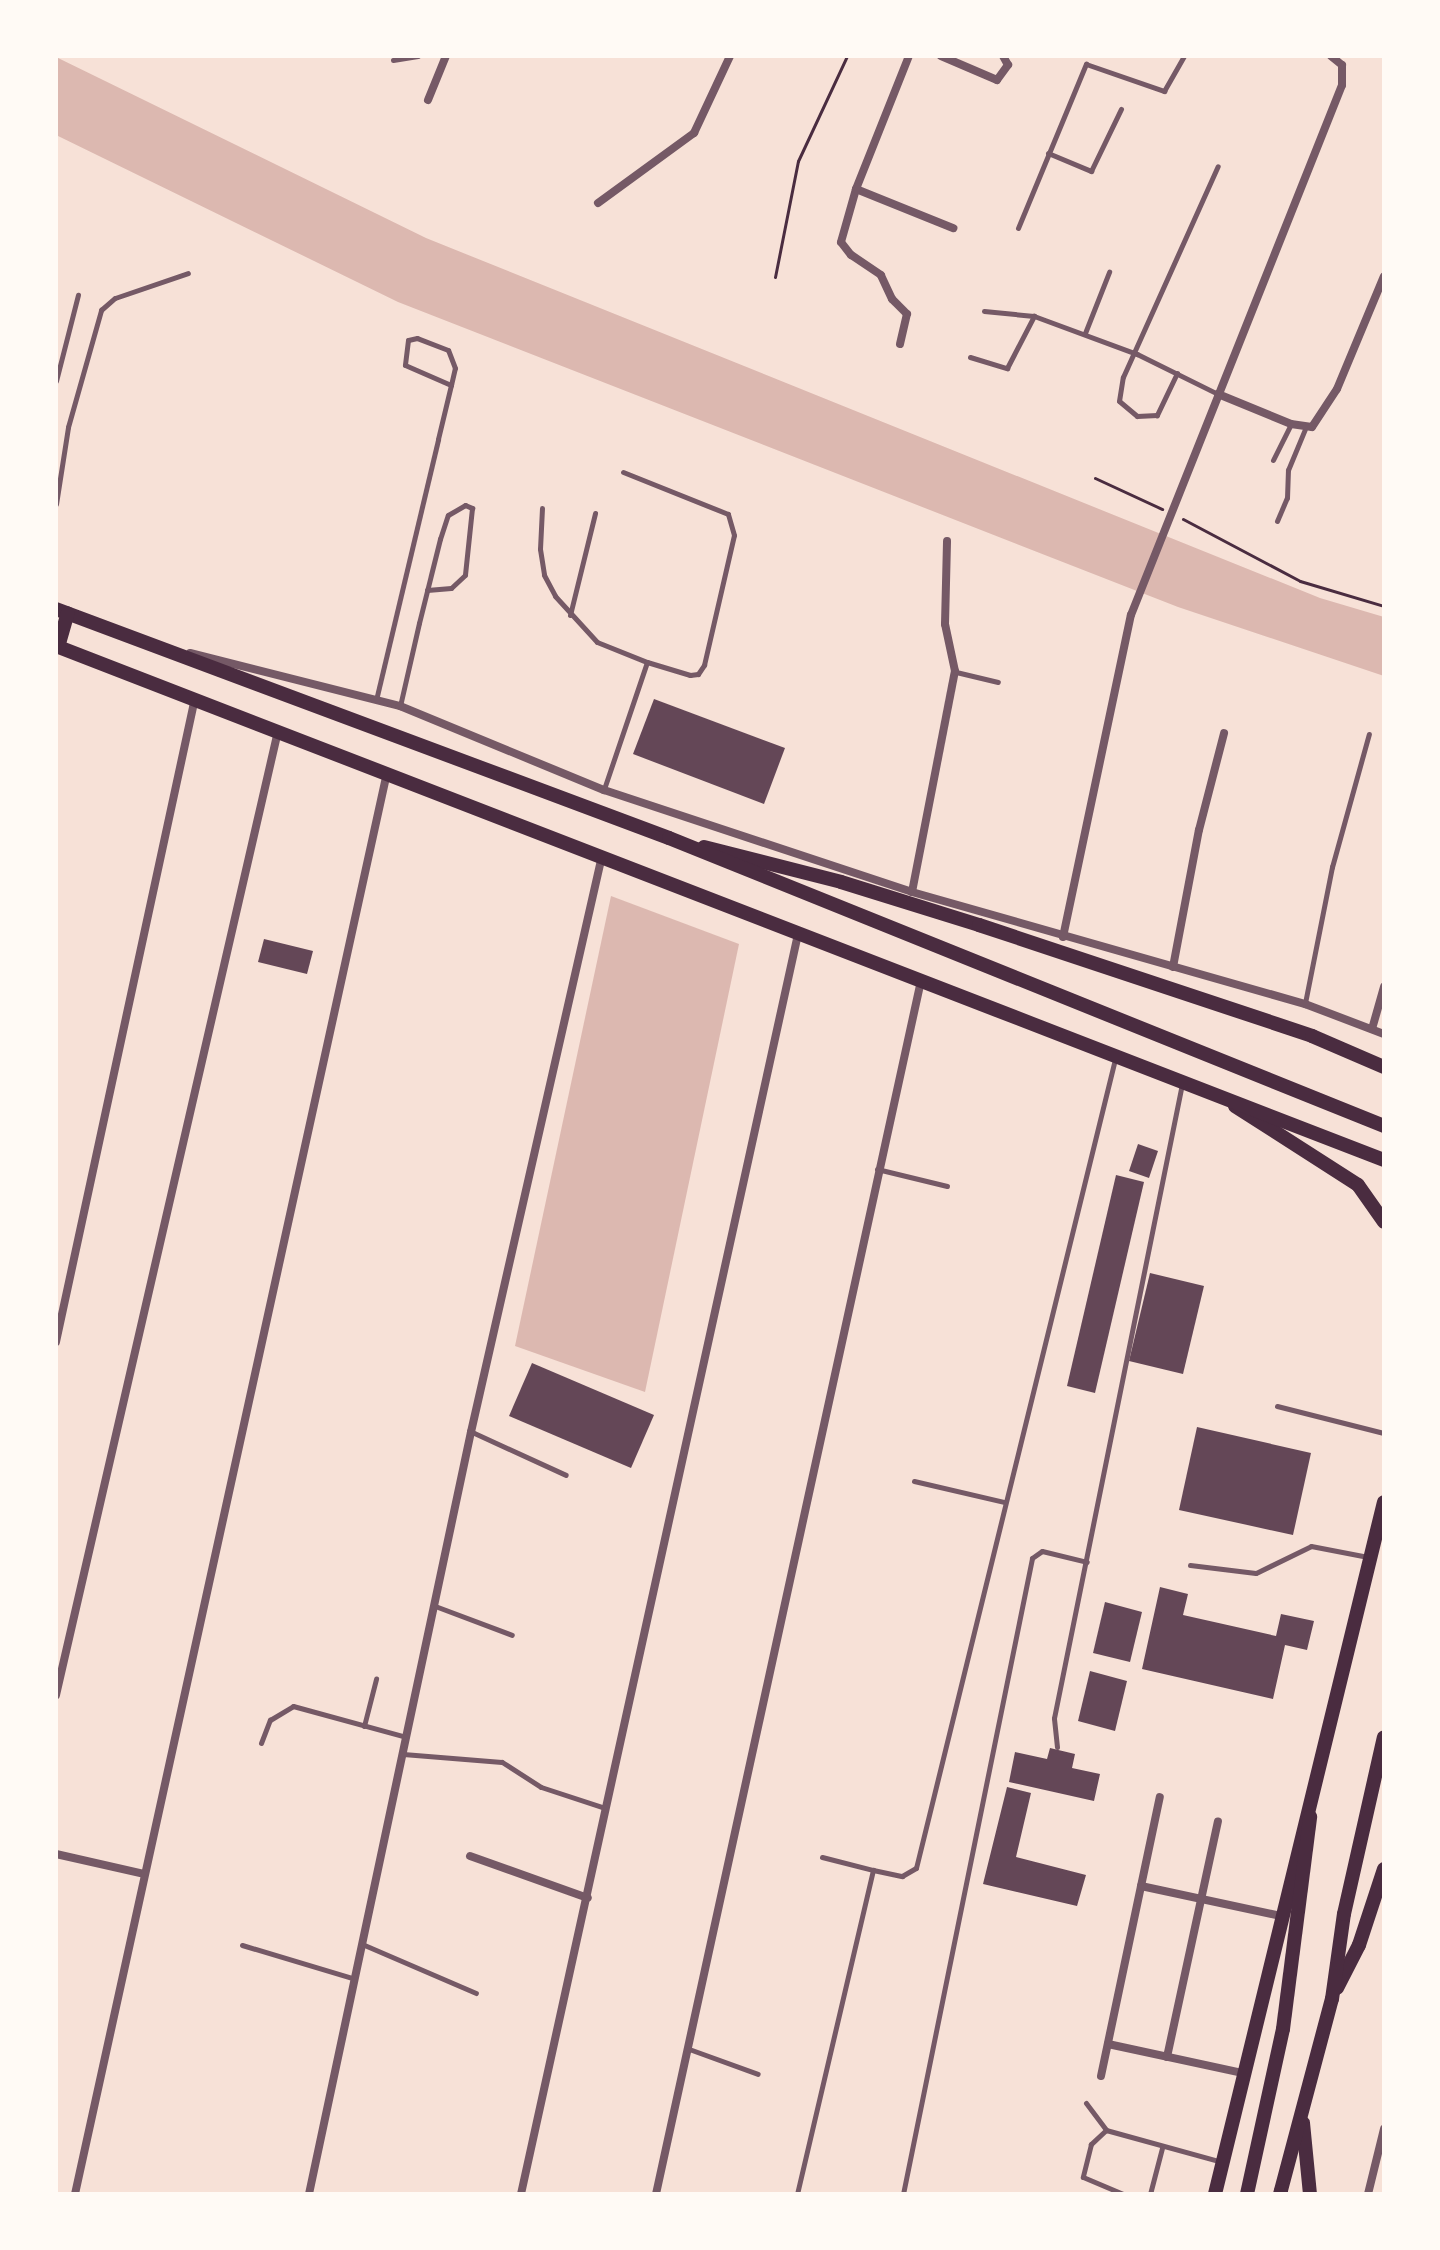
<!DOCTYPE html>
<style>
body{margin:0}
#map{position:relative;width:1440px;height:2250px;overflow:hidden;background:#f7e1d7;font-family:"Open Sans",sans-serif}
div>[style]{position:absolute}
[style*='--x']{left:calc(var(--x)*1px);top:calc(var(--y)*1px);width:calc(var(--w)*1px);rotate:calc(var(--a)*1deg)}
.water>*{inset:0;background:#dcb8b0}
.building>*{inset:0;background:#644757}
.path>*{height:3px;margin:-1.5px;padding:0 1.5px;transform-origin:1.5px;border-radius:1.5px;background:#4a2c40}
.service>*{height:5px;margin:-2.5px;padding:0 2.5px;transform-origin:2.5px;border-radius:2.5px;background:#755966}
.minor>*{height:8px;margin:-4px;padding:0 4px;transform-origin:4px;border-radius:4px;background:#755966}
.secondary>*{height:14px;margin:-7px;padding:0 7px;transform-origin:7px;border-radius:7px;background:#4a2c40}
.primary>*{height:14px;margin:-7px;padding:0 7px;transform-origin:7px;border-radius:7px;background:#4a2c40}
span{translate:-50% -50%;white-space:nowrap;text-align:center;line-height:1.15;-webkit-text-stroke:8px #fffaf5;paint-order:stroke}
.frame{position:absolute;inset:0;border:58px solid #fffaf5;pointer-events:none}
</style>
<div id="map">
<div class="water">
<i style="clip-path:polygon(56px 57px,426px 238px,1320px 598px,1384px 617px,1384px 676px,1178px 607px,398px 302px,56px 135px)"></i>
<i style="clip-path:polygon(611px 896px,739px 944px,645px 1392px,515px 1346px)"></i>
</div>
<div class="building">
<i style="clip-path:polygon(654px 699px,785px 748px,764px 804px,633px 754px)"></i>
<i style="clip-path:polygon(264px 939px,313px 951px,307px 974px,258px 962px)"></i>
<i style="clip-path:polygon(1138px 1144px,1158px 1151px,1149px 1178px,1129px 1171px)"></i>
<i style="clip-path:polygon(1116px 1175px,1144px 1182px,1095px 1393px,1067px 1386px)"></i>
<i style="clip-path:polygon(1150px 1273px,1204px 1286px,1183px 1374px,1129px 1361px)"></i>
<i style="clip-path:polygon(532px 1363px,654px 1415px,631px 1468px,509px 1416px)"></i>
<i style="clip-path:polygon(1197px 1427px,1311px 1453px,1293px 1535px,1179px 1510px)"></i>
<i style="clip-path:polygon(1160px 1587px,1188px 1594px,1183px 1615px,1276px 1636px,1281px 1614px,1314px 1621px,1307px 1650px,1285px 1645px,1273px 1699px,1142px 1669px)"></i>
<i style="clip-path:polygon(1105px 1602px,1142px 1612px,1130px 1662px,1093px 1653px)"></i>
<i style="clip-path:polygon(1090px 1671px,1127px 1681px,1115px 1731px,1078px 1721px)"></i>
<i style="clip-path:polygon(1050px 1748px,1075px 1754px,1072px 1768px,1100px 1774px,1094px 1801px,1009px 1782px,1015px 1752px,1047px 1759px)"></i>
<i style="clip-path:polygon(1007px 1787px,1031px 1793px,1016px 1857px,1086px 1875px,1077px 1906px,983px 1884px)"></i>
</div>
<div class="path">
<i style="--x:775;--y:277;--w:118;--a:-78.8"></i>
<i style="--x:798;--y:161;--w:116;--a:-65"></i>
<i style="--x:1095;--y:478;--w:74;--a:24.8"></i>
<i style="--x:1183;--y:519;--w:132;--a:27.9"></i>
<i style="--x:1300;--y:581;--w:88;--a:16.6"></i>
</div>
<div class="service">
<i style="--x:393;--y:60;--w:25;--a:-9"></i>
<i style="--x:1048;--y:153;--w:47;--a:22.7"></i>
<i style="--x:1091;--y:171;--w:69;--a:-64.2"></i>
<i style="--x:1018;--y:228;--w:178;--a:-67.5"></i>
<i style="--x:1086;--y:64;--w:83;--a:19.1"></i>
<i style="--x:1164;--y:91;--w:40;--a:-60.3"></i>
<i style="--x:984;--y:311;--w:50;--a:5.7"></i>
<i style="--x:1085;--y:333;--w:66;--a:-68.5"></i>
<i style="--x:970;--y:357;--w:39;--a:17"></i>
<i style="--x:1007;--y:368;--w:59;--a:-62.6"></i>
<i style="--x:1034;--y:316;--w:110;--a:20.3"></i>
<i style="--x:1137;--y:354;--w:90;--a:26.3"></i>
<i style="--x:1177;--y:373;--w:47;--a:115.5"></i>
<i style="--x:1157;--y:415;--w:20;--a:177"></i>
<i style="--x:1137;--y:416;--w:23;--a:-140"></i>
<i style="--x:1119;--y:401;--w:24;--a:-81"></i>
<i style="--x:1123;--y:377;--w:231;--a:-65.8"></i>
<i style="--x:56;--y:381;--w:89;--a:-75.7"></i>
<i style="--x:1273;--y:460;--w:40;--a:-63.4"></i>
<i style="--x:56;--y:504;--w:78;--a:-81.1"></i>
<i style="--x:68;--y:427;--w:122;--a:-74.2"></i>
<i style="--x:101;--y:310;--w:18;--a:-41"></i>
<i style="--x:115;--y:298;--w:77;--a:-18.9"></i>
<i style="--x:542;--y:508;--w:41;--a:92.8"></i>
<i style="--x:540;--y:549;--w:26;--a:81"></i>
<i style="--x:544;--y:575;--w:24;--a:62"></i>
<i style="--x:555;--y:596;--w:62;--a:47.6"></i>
<i style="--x:597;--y:642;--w:54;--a:21.8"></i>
<i style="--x:1277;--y:521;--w:25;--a:-67"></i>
<i style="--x:1287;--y:498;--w:28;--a:-88"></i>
<i style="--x:1288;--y:470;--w:44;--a:-67.5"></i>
<i style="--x:570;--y:615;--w:105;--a:-76.2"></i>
<i style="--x:956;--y:672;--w:43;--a:13.4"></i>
<i style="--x:376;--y:700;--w:268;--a:-76.6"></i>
<i style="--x:438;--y:439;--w:56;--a:-76.5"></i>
<i style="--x:451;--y:385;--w:17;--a:-77"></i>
<i style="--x:455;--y:368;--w:19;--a:-111"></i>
<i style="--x:448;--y:350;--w:33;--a:-159"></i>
<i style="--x:417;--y:338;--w:9;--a:167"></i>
<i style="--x:408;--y:340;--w:25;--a:97"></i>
<i style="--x:405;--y:365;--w:50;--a:23.5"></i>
<i style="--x:400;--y:706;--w:85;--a:-77.1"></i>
<i style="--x:419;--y:623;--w:87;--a:-76"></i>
<i style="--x:440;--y:539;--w:25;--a:-72"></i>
<i style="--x:448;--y:515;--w:20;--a:-30"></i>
<i style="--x:465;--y:505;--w:8;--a:23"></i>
<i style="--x:472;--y:508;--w:67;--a:96"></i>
<i style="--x:465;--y:575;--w:19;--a:137"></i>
<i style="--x:451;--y:588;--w:24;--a:175"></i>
<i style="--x:604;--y:789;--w:134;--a:-71.3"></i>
<i style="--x:647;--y:662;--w:45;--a:16.8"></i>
<i style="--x:690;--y:675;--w:8;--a:-7"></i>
<i style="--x:698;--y:674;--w:11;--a:-56"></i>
<i style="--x:704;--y:665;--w:133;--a:-77"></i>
<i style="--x:734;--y:535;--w:22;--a:-106"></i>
<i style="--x:728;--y:514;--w:113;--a:-158.2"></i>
<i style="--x:1305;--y:1003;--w:139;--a:-78.8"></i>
<i style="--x:1332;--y:867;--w:138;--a:-74.5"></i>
<i style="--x:877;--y:1169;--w:72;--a:13.7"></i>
<i style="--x:1277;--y:1406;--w:110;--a:14.2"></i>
<i style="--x:472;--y:1432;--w:103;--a:24.6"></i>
<i style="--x:914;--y:1481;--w:92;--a:13.1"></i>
<i style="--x:1190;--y:1565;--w:66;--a:6.9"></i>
<i style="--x:1256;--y:1573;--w:61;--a:-26.1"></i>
<i style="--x:1311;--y:1546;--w:58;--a:10.9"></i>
<i style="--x:435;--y:1606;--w:82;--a:20.6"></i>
<i style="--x:364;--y:1726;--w:49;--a:-75.7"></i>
<i style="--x:261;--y:1743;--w:25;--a:-69"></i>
<i style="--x:270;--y:1720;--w:27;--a:-31"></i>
<i style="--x:293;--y:1706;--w:117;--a:15.3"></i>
<i style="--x:1057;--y:1747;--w:29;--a:-96"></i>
<i style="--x:1054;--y:1718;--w:647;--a:-78.59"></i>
<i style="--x:403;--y:1754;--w:99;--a:4.6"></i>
<i style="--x:502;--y:1762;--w:46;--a:32.7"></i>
<i style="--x:541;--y:1787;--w:67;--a:18.2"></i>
<i style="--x:822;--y:1857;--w:53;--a:14.3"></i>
<i style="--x:362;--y:1944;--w:124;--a:23.3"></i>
<i style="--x:242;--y:1945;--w:118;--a:16.7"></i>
<i style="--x:689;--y:2049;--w:73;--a:19.9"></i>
<i style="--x:1086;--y:2103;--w:34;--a:53"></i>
<i style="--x:1106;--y:2130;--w:120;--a:15.4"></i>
<i style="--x:1106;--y:2130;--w:21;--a:137"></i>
<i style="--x:1091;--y:2144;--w:34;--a:104"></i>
<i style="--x:1083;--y:2177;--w:43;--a:23"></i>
<i style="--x:797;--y:2194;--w:333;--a:-76.8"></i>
<i style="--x:873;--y:1870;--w:30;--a:12"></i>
<i style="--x:902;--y:1876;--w:16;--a:-30"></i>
<i style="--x:916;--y:1868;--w:833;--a:-76.18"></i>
<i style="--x:903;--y:2194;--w:649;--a:-78.53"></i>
<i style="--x:1032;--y:1558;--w:12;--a:-35"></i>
<i style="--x:1042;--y:1551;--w:46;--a:13.7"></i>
<i style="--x:1150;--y:2194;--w:48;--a:-75.4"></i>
</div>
<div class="minor">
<i style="--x:941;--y:56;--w:61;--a:23.2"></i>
<i style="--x:997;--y:80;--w:19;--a:-54"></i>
<i style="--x:1008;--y:65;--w:10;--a:-119"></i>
<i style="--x:428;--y:100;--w:48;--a:-67.8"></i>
<i style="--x:856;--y:189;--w:105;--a:21.9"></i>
<i style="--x:598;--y:203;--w:119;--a:-36.1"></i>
<i style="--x:694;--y:133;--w:85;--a:-64.9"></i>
<i style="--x:900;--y:344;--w:31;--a:-77"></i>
<i style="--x:907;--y:314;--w:21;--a:-135"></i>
<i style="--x:892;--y:299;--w:26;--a:-115"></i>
<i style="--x:881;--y:275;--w:36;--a:-146"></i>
<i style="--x:851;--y:255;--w:16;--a:-128"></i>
<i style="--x:841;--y:242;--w:55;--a:-74.2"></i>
<i style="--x:856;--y:189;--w:143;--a:-68.3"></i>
<i style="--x:1218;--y:394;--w:79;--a:22.3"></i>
<i style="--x:1291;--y:424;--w:21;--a:8"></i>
<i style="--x:1312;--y:427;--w:45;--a:-56.7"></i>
<i style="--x:1337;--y:389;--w:122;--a:-67.4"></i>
<i style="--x:190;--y:653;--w:217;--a:14.2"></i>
<i style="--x:400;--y:706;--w:221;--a:22.4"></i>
<i style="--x:604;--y:790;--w:324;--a:18.3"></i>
<i style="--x:912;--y:892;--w:409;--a:15.9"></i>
<i style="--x:1305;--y:1004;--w:85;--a:20.8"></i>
<i style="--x:912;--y:892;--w:225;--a:-79"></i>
<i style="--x:955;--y:671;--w:48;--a:-102"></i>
<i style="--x:945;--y:624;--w:83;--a:-88.6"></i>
<i style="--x:1063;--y:937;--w:329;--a:-78.1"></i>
<i style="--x:1131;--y:615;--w:570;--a:-68.29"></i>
<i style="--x:1342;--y:85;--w:20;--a:-90"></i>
<i style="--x:1342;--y:65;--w:14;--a:-141"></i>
<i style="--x:1173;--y:967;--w:139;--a:-79.3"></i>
<i style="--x:1199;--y:830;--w:100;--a:-75.5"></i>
<i style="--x:1372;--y:1029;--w:44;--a:-74.1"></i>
<i style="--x:56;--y:1342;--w:659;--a:-77.82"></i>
<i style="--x:56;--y:1695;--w:989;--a:-77.03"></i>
<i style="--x:56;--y:1854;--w:90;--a:12.8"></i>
<i style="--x:470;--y:1856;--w:125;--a:19.6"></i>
<i style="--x:1141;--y:1886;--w:143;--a:12.1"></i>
<i style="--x:1108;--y:2044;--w:137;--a:12.2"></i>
<i style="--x:1167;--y:2057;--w:241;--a:-77.8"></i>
<i style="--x:1101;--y:2076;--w:285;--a:-78.1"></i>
<i style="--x:75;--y:2194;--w:1455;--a:-77.62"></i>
<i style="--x:309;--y:2194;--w:779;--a:-78"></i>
<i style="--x:471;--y:1432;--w:591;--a:-77.19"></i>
<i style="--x:521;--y:2194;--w:1290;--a:-77.6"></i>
<i style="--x:656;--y:2194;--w:1242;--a:-77.68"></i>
<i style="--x:1368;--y:2194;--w:67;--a:-76.2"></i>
</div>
<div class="secondary">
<i style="--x:704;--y:847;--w:141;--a:14.3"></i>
<i style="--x:841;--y:882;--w:145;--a:17.3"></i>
<i style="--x:979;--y:925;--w:351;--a:18.4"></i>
<i style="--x:1312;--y:1036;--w:78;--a:23.3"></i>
<i style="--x:1235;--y:1106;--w:146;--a:32.7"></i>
<i style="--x:1358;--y:1185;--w:45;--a:54.9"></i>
<i style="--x:1337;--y:1988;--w:48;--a:-62.9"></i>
<i style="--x:1359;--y:1945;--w:80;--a:-71.8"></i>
<i style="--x:1303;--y:2123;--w:71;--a:84.4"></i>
<i style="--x:1215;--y:2194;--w:712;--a:-76.28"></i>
<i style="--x:1280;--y:2194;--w:202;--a:-75.1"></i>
<i style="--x:1332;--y:1999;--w:86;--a:-82"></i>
<i style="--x:1344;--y:1914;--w:181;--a:-77.3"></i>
</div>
<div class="primary">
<i style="--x:56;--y:609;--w:654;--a:20.48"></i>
<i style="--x:669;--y:838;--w:771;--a:21.94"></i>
<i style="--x:56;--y:646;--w:1424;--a:21.16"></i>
<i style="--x:58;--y:647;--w:35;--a:-74"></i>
<i style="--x:1281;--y:2191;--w:3;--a:90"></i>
<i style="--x:1247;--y:2194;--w:169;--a:-77.7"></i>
<i style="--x:1283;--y:2029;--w:214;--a:-82.7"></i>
</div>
<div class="frame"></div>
</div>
